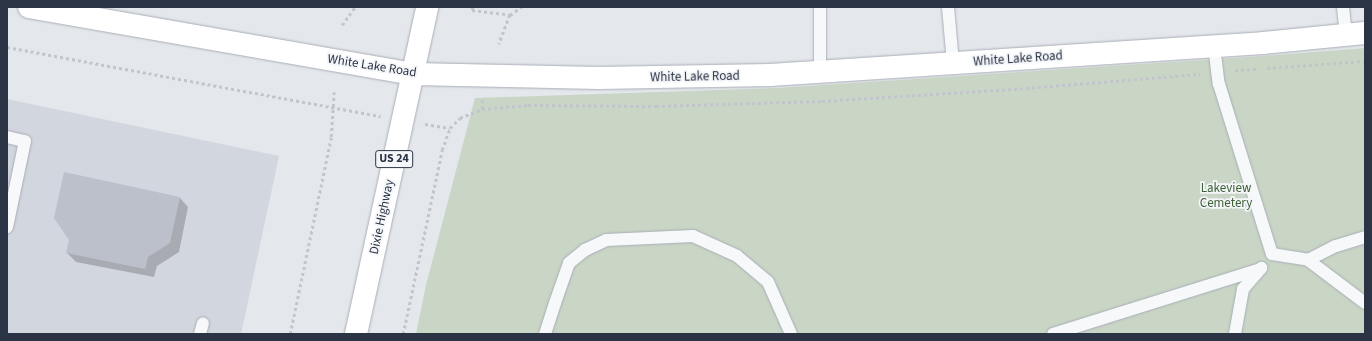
<!DOCTYPE html>
<style>
body{margin:0}
#map{position:relative;width:1372px;height:341px;overflow:hidden;background:#e4e7ec;font-family:"Source Sans 3",sans-serif}
div>[style]{position:absolute}
[style*='--x']{left:calc(var(--x)*1px);top:calc(var(--y)*1px);width:calc(var(--w)*1px);rotate:calc(var(--a)*1deg)}
.built>*{inset:0;background:#d2d6de}
.green>*{inset:0;background:#c9d6c5}
.shadow>*{inset:0;background:#0003}
.building>*{inset:0;background:#bbc0ca}
.path>*{height:2.5px;margin-top:-1.25px;transform-origin:0;background:repeating-linear-gradient(90deg,#c2c5cb 0 3px,transparent 0 6px)}
.roads{filter:drop-shadow(0 0 1px #a9aeb7) drop-shadow(0 0 1px #a9aeb7)}
.lane>*{height:12px;margin:-6px;padding:0 6px;transform-origin:6px;border-radius:6px;background:#f7f8fa}
.secondary>*{height:22px;margin:-11px;padding:0 11px;transform-origin:11px;border-radius:11px;background:#fff}
.primary>*{height:22px;margin:-11px;padding:0 11px;transform-origin:11px;border-radius:11px;background:#fff}
span{translate:-50% -50%;white-space:nowrap;text-align:center;line-height:1.15;-webkit-text-stroke:3.5px #f4f6f9;paint-order:stroke}
.shield-label span{padding:1px 3px;background:#f4f6f9;border:1px solid;border-radius:3px;-webkit-text-stroke-width:0}
.shield-label{font-size:12px;color:#2b3445;font-weight:700}
.street-label{font-size:13px;color:#2b3445}
.park-label{font-size:13px;color:#3f6138}
.frame{position:absolute;inset:0;border:8px solid #2b3445;pointer-events:none}
</style>
<div id="map">
<div class="built">
<i style="clip-path:polygon(7px 99px,279px 156px,241px 334px,7px 334px)"></i>
</div>
<div class="green">
<i style="clip-path:polygon(1365px 48px,1365px 334px,416px 334px,426px 285px,475px 98px,778px 88px,1250px 57px)"></i>
</div>
<div class="shadow">
<i style="clip-path:polygon(180px 198px,188px 207px,179px 252px,157px 266px,154px 277px,76px 262px,67px 253px,70px 240px)"></i>
</div>
<div class="building">
<i style="clip-path:polygon(64px 172px,180px 197px,170px 243px,148px 257px,145px 269px,66px 253px,69px 240px,54px 218px)"></i>
</div>
<div class="path">
<i style="--x:473;--y:7;--w:3;--a:108"></i>
<i style="--x:472;--y:10;--w:38;--a:7"></i>
<i style="--x:510;--y:15;--w:31;--a:111"></i>
<i style="--x:510;--y:15;--w:14;--a:-36"></i>
<i style="--x:342;--y:25;--w:22;--a:-54"></i>
<i style="--x:7;--y:47;--w:380;--a:10.5"></i>
<i style="--x:1267;--y:68;--w:98;--a:-4.1"></i>
<i style="--x:1235;--y:70;--w:21;--a:-3"></i>
<i style="--x:482;--y:109;--w:46;--a:-5"></i>
<i style="--x:528;--y:105;--w:128;--a:0.4"></i>
<i style="--x:656;--y:106;--w:166;--a:-1.7"></i>
<i style="--x:822;--y:101;--w:192;--a:-3.6"></i>
<i style="--x:1014;--y:89;--w:187;--a:-4.6"></i>
<i style="--x:425;--y:124;--w:25;--a:9"></i>
<i style="--x:290;--y:334;--w:201;--a:-78.2"></i>
<i style="--x:331;--y:137;--w:45;--a:-86.2"></i>
<i style="--x:403;--y:334;--w:188;--a:-78"></i>
<i style="--x:442;--y:150;--w:23;--a:-70"></i>
<i style="--x:450;--y:128;--w:14;--a:-45"></i>
<i style="--x:460;--y:118;--w:24;--a:-22"></i>
<i style="--x:482;--y:109;--w:10;--a:-90"></i>
</div>
<div class="roads">
<div class="lane">
<i style="--x:948;--y:7;--w:56;--a:84.9"></i>
<i style="--x:1343;--y:7;--w:28;--a:84"></i>
<i style="--x:1214;--y:46;--w:38;--a:83"></i>
<i style="--x:1219;--y:84;--w:178;--a:72.7"></i>
<i style="--x:820;--y:72;--w:65;--a:-90"></i>
<i style="--x:7;--y:137;--w:18;--a:13"></i>
<i style="--x:25;--y:141;--w:88;--a:101.8"></i>
<i style="--x:1272;--y:254;--w:36;--a:9"></i>
<i style="--x:1308;--y:260;--w:71;--a:37"></i>
<i style="--x:1308;--y:260;--w:31;--a:-27"></i>
<i style="--x:1336;--y:246;--w:30;--a:-17"></i>
<i style="--x:200;--y:334;--w:11;--a:-75"></i>
<i style="--x:545;--y:334;--w:33;--a:-72"></i>
<i style="--x:555;--y:303;--w:42;--a:-70.7"></i>
<i style="--x:569;--y:263;--w:21;--a:-39"></i>
<i style="--x:585;--y:250;--w:23;--a:-25"></i>
<i style="--x:606;--y:240;--w:87;--a:-2.6"></i>
<i style="--x:693;--y:236;--w:48;--a:24.4"></i>
<i style="--x:737;--y:256;--w:40;--a:40"></i>
<i style="--x:768;--y:282;--w:57;--a:66.1"></i>
<i style="--x:1053;--y:334;--w:217;--a:-17.4"></i>
<i style="--x:1235;--y:334;--w:46;--a:-79.9"></i>
<i style="--x:1243;--y:289;--w:28;--a:-49"></i>
</div>
<div class="secondary">
<i style="--x:29;--y:7;--w:390;--a:9.9"></i>
<i style="--x:413;--y:74;--w:186;--a:1.2"></i>
<i style="--x:599;--y:78;--w:171;--a:-1"></i>
<i style="--x:770;--y:75;--w:494;--a:-3.7"></i>
<i style="--x:1263;--y:43;--w:102;--a:-5.6"></i>
</div>
<div class="primary">
<i style="--x:356;--y:334;--w:335;--a:-77.7"></i>
</div>
</div>
<div class="shield-label">
<span style="left:394px;top:159px">US 24</span>
</div>
<div class="street-label">
<span style="left:1018px;top:59px;rotate:-4deg">White Lake Road</span>
<span style="left:372px;top:66px;rotate:9deg">White Lake Road</span>
<span style="left:695px;top:77px;rotate:-1deg">White Lake Road</span>
<span style="left:382px;top:217px;rotate:-78deg">Dixie Highway</span>
</div>
<div class="park-label">
<span style="left:1226px;top:196px">Lakeview<br>Cemetery</span>
</div>
<div class="frame"></div>
</div>
